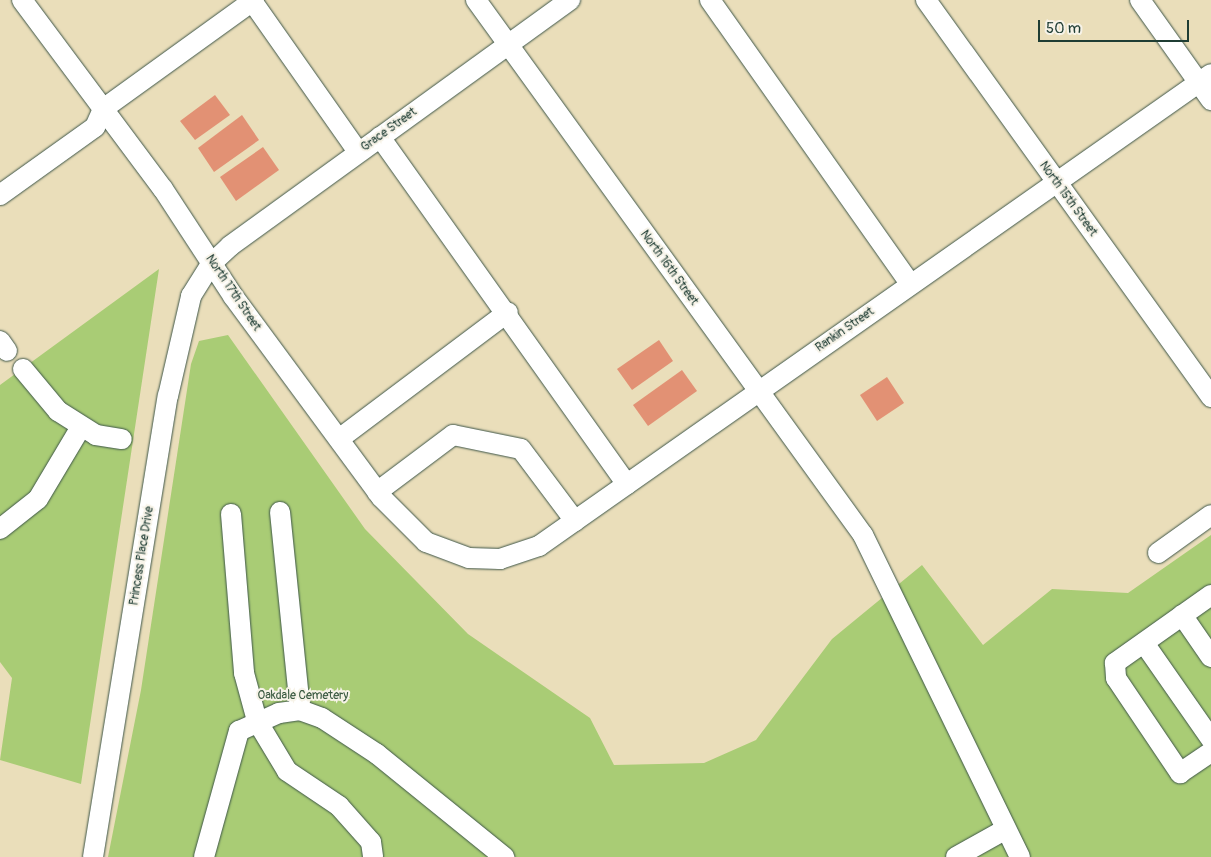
<!DOCTYPE html>
<style>
body{margin:0}
#map{position:relative;width:1211px;height:857px;overflow:hidden;background:#eadeba;font-family:Pangolin,sans-serif}
div>[style]{position:absolute}
[style*='--x']{left:calc(var(--x)*1px);top:calc(var(--y)*1px);width:calc(var(--w)*1px);rotate:calc(var(--a)*1deg)}
.green>*{inset:0;background:#a9cc75}
.building>*{inset:0;background:#e29174}
.roads{filter:drop-shadow(0 0 1px #3d5548) drop-shadow(0 0 1px #3d5548)}
.minor>*{height:20px;margin:-10px;padding:0 10px;transform-origin:10px;border-radius:10px;background:#fff}
span{translate:-50% -50%;white-space:nowrap;text-align:center;line-height:1.15;-webkit-text-stroke:4px #f7f3e8;paint-order:stroke}
.street-label{font-size:12px;color:#1f3d34}
.park-label{font-size:12px;color:#3b5a41}
.scale{position:absolute;left:1038px;top:20px;width:151px;height:22px;box-sizing:border-box;border:2px solid #1f3d34;border-top:0;padding-left:6px;font-size:15px;line-height:18px;white-space:nowrap;color:#1f3d34;-webkit-text-stroke:4px #f7f3e8;paint-order:stroke}
</style>
<div id="map">
<div class="green">
<i style="clip-path:polygon(159px 269px,81px 784px,0 760px,12px 678px,0 662px,0 385px)"></i>
<i style="clip-path:polygon(228px 335px,365px 529px,468px 634px,590px 718px,614px 765px,704px 763px,756px 740px,832px 639px,922px 565px,983px 645px,1052px 589px,1128px 593px,1211px 535px,1211px 857px,108px 857px,141px 690px,191px 364px,199px 341px)"></i>
</div>
<div class="building">
<i style="clip-path:polygon(215px 95px,230px 115px,195px 140px,180px 121px)"></i>
<i style="clip-path:polygon(242px 115px,259px 140px,214px 172px,198px 148px)"></i>
<i style="clip-path:polygon(263px 147px,279px 170px,236px 201px,220px 177px)"></i>
<i style="clip-path:polygon(659px 340px,673px 361px,632px 390px,617px 369px)"></i>
<i style="clip-path:polygon(682px 370px,697px 391px,648px 426px,633px 405px)"></i>
<i style="clip-path:polygon(887px 377px,904px 403px,877px 421px,860px 395px)"></i>
</div>
<div class="roads">
<div class="minor">
<i style="--x:22;--y:0;--w:236;--a:53.3"></i>
<i style="--x:163;--y:189;--w:128;--a:56.8"></i>
<i style="--x:233;--y:296;--w:250;--a:53.6"></i>
<i style="--x:381;--y:497;--w:64;--a:45"></i>
<i style="--x:426;--y:542;--w:46;--a:20.4"></i>
<i style="--x:469;--y:558;--w:31;--a:2"></i>
<i style="--x:500;--y:559;--w:41;--a:-18.4"></i>
<i style="--x:539;--y:546;--w:821;--a:-35.08"></i>
<i style="--x:476;--y:0;--w:660;--a:54.12"></i>
<i style="--x:863;--y:535;--w:358;--a:64"></i>
<i style="--x:710;--y:0;--w:347;--a:54.8"></i>
<i style="--x:926;--y:0;--w:489;--a:54.3"></i>
<i style="--x:1140;--y:0;--w:123;--a:54.6"></i>
<i style="--x:252;--y:1;--w:184;--a:54.9"></i>
<i style="--x:380;--y:137;--w:426;--a:54.6"></i>
<i style="--x:0;--y:195;--w:117;--a:-35.6"></i>
<i style="--x:95;--y:127;--w:20;--a:-66"></i>
<i style="--x:103;--y:109;--w:186;--a:-35.8"></i>
<i style="--x:0;--y:341;--w:12;--a:55"></i>
<i style="--x:23;--y:369;--w:55;--a:50.2"></i>
<i style="--x:58;--y:411;--w:45;--a:32.3"></i>
<i style="--x:96;--y:435;--w:26;--a:9"></i>
<i style="--x:339;--y:439;--w:211;--a:-36.9"></i>
<i style="--x:377;--y:492;--w:95;--a:-36.9"></i>
<i style="--x:453;--y:435;--w:69;--a:11.6"></i>
<i style="--x:521;--y:449;--w:90;--a:53.1"></i>
<i style="--x:280;--y:512;--w:199;--a:84.2"></i>
<i style="--x:231;--y:514;--w:160;--a:85.3"></i>
<i style="--x:244;--y:673;--w:50;--a:74.8"></i>
<i style="--x:257;--y:721;--w:58;--a:59"></i>
<i style="--x:287;--y:771;--w:63;--a:33.9"></i>
<i style="--x:339;--y:806;--w:48;--a:48.4"></i>
<i style="--x:371;--y:842;--w:15;--a:82"></i>
<i style="--x:0;--y:529;--w:48;--a:-38.3"></i>
<i style="--x:38;--y:499;--w:84;--a:-59.2"></i>
<i style="--x:1158;--y:553;--w:65;--a:-35.6"></i>
<i style="--x:1211;--y:595;--w:118;--a:144.7"></i>
<i style="--x:1115;--y:663;--w:15;--a:86"></i>
<i style="--x:1116;--y:678;--w:115;--a:56"></i>
<i style="--x:1180;--y:773;--w:37;--a:-34"></i>
<i style="--x:1182;--y:615;--w:51;--a:55.4"></i>
<i style="--x:1144;--y:643;--w:117;--a:55.1"></i>
<i style="--x:93;--y:857;--w:467;--a:-80.8"></i>
<i style="--x:168;--y:396;--w:103;--a:-77"></i>
<i style="--x:191;--y:296;--w:39;--a:-58"></i>
<i style="--x:212;--y:263;--w:25;--a:-43"></i>
<i style="--x:230;--y:246;--w:420;--a:-35.9"></i>
<i style="--x:204;--y:857;--w:131;--a:-74.5"></i>
<i style="--x:239;--y:731;--w:44;--a:-24.2"></i>
<i style="--x:279;--y:713;--w:21;--a:-8"></i>
<i style="--x:300;--y:710;--w:23;--a:20"></i>
<i style="--x:322;--y:718;--w:66;--a:33.2"></i>
<i style="--x:377;--y:754;--w:164;--a:39"></i>
<i style="--x:956;--y:857;--w:57;--a:-29.2"></i>
</div>
</div>
<div class="street-label">
<span style="left:389px;top:130px;rotate:-36deg">Grace Street</span>
<span style="left:1068px;top:199px;rotate:54deg">North 15th Street</span>
<span style="left:669px;top:268px;rotate:54deg">North 16th Street</span>
<span style="left:233px;top:293px;rotate:56deg">North 17th Street</span>
<span style="left:845px;top:330px;rotate:-35deg">Rankin Street</span>
<span style="left:142px;top:556px;rotate:-81deg">Princess Place Drive</span>
</div>
<div class="park-label">
<span style="left:303px;top:696px">Oakdale Cemetery</span>
</div>
<div class="scale">50 m</div>
</div>
